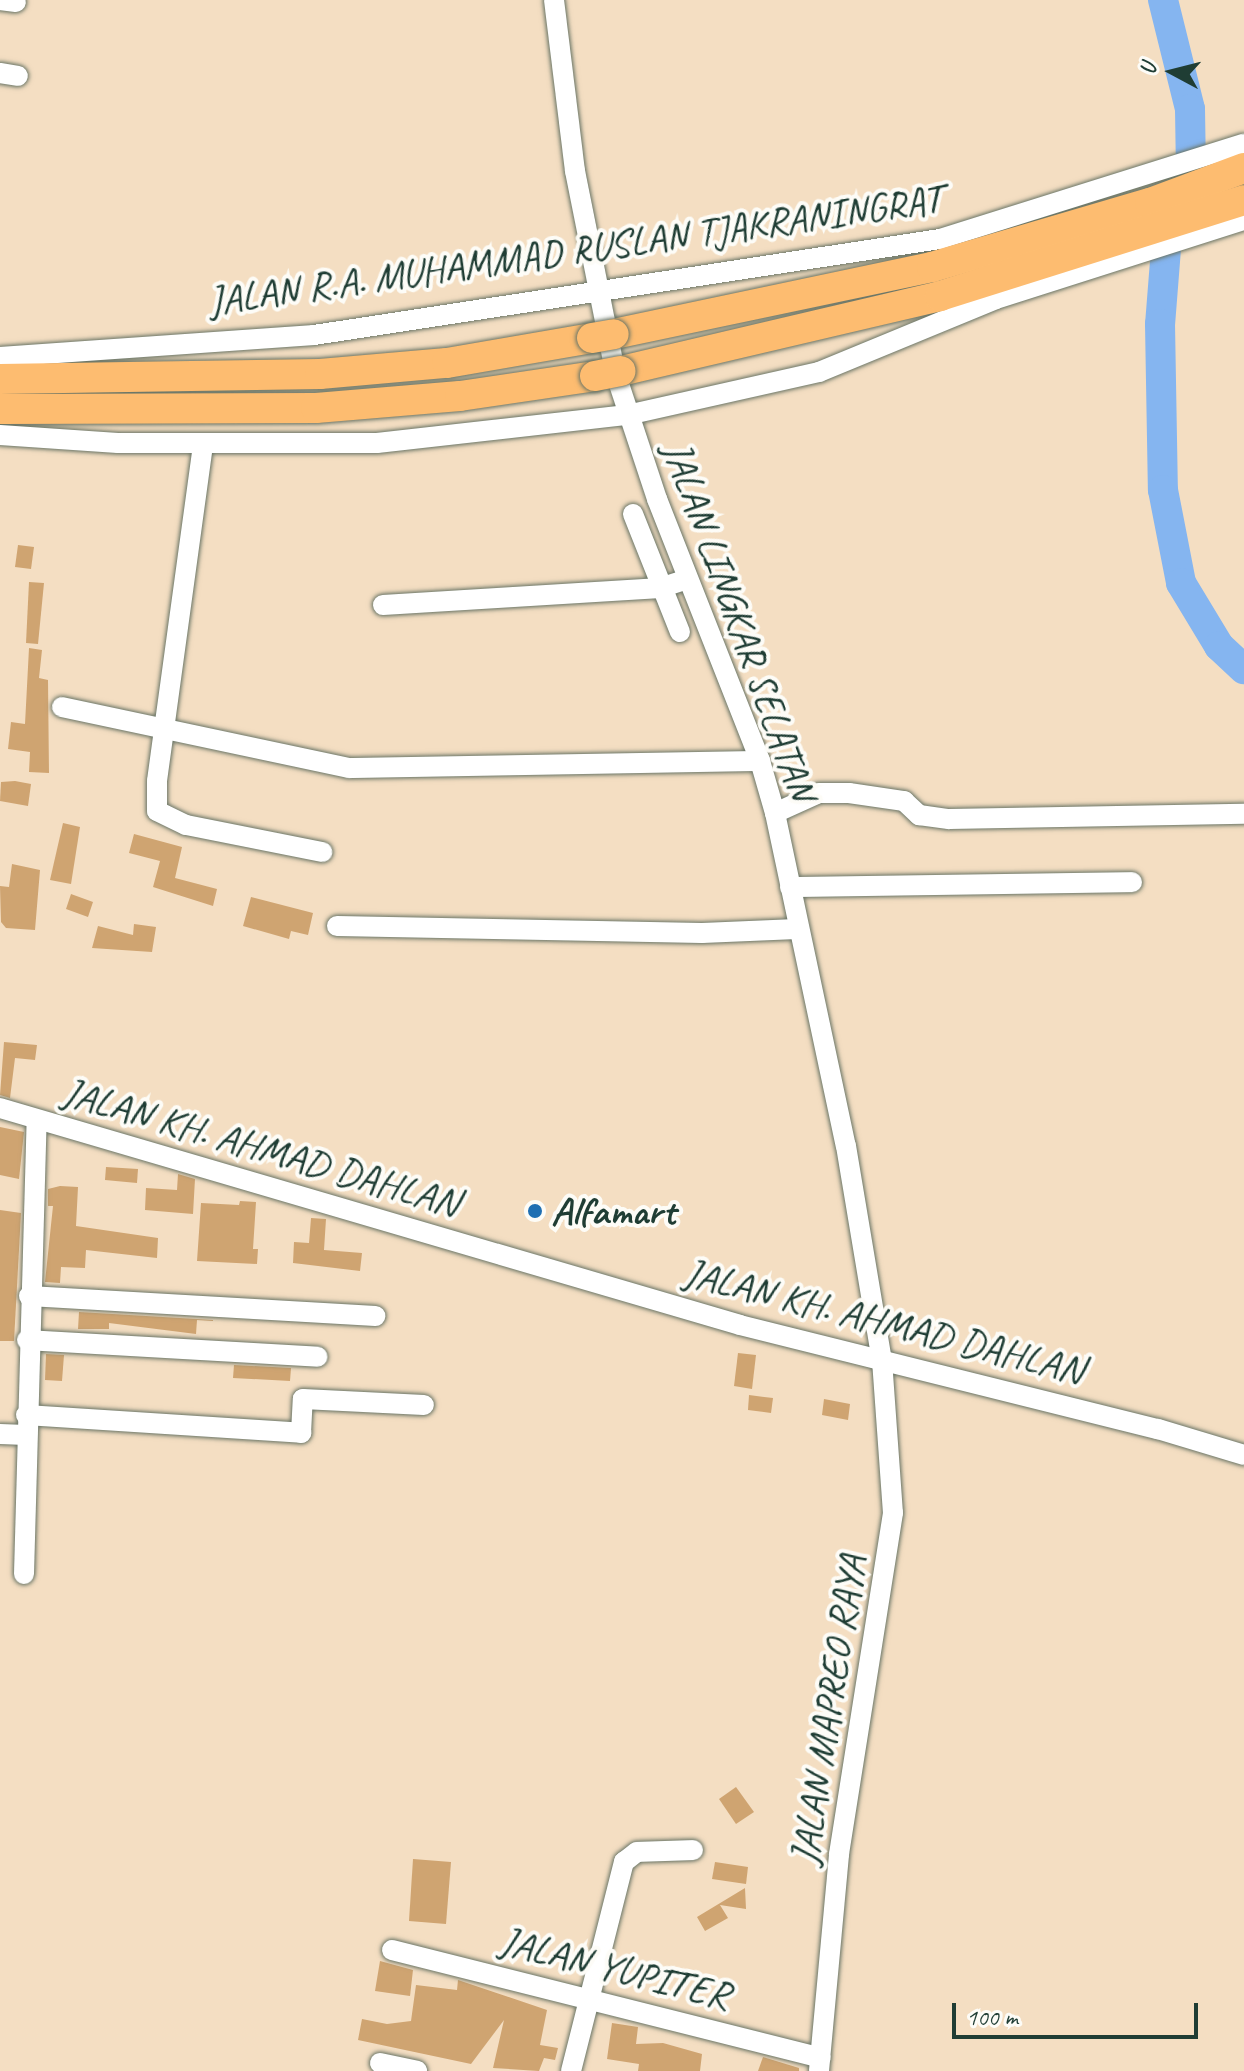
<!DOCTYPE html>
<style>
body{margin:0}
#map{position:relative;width:1244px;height:2071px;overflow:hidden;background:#f4dec2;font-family:Caveat,sans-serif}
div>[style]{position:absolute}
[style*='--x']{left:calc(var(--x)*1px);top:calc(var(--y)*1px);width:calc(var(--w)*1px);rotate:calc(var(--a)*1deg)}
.river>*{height:30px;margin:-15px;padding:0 15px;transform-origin:15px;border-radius:15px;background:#85b5f0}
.building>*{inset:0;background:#cfa471}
.roads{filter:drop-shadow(0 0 2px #6a7566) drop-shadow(0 0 2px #6a7566)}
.minor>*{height:20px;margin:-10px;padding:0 10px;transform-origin:10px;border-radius:10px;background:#fff}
.highway>*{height:30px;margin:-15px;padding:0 15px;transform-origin:15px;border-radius:15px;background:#fdbc70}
.bridges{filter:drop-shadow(0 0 2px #6a7566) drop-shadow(0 0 2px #6a7566)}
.highway-bridge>*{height:30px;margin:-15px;padding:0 15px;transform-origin:15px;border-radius:15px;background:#fdbc70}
.dots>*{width:22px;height:22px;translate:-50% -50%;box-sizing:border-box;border:4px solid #fdfcf7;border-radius:50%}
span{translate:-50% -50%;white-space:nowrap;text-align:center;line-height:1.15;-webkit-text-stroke:8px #fdfcf7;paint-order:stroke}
.street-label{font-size:40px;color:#1f3d34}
.poi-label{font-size:40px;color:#1f3d34;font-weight:700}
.left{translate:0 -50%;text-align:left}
.north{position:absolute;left:1132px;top:32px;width:80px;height:80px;-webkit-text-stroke:6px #fdfcf7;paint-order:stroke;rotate:277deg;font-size:22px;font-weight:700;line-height:32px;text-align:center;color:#1f3d34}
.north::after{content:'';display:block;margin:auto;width:28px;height:36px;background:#1f3d34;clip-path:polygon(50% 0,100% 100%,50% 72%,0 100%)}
.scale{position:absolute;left:952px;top:2003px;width:246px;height:36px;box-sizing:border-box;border:4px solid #1f3d34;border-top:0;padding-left:10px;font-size:24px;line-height:28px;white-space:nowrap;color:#1f3d34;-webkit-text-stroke:6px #fdfcf7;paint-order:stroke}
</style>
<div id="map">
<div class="river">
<i style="--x:1163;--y:0;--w:112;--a:76.1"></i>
<i style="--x:1190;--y:109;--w:65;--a:89.1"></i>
<i style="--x:1191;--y:174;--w:66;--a:111.2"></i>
<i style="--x:1167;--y:236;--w:88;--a:94.5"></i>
<i style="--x:1160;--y:324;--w:166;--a:89"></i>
<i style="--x:1163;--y:490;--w:95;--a:79"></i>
<i style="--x:1181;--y:583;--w:74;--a:58.9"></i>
<i style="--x:1219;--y:646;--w:34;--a:43"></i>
</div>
<div class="building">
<i style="clip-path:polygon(18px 545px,34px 547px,31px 569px,15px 567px)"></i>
<i style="clip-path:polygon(29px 582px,44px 583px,38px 644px,26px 643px)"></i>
<i style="clip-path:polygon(29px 648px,42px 650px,39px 678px,48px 680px,49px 773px,29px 772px,30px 752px,8px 749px,11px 722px,25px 724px)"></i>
<i style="clip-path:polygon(15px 781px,31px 784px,28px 806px,0 801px,1px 782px)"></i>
<i style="clip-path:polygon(63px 823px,80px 827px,71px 884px,50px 880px)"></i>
<i style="clip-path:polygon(134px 834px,182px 847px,175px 878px,217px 889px,213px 906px,153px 887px,160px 861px,129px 853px)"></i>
<i style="clip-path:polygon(12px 864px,40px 870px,35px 930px,6px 928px,1px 922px,0 886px,9px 887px)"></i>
<i style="clip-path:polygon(71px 894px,93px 902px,88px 917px,66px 909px)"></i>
<i style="clip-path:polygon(251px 897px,313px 913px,308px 935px,291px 931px,289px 939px,243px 926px)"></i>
<i style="clip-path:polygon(134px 924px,156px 927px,152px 952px,92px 948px,98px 926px,133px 935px)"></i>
<i style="clip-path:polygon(4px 1042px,37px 1045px,35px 1060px,15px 1058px,10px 1098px,0 1095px)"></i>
<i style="clip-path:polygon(0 1127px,24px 1132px,19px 1179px,0 1175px)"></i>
<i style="clip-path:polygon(106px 1167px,138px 1169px,137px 1183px,105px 1180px)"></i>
<i style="clip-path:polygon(178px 1174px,195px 1179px,193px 1214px,145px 1210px,146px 1188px,177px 1190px)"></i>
<i style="clip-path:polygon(60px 1186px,78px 1187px,76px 1226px,158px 1238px,157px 1258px,86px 1250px,85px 1268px,61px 1267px,60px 1283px,45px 1282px,53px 1206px,48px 1206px,48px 1189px)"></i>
<i style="clip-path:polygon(240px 1201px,256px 1202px,253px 1249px,258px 1249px,257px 1264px,197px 1261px,201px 1203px,239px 1205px)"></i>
<i style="clip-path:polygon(0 1210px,21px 1213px,14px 1341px,0 1341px)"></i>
<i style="clip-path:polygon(311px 1218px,326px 1219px,324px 1250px,362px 1253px,360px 1271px,293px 1263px,294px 1242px,309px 1243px)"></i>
<i style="clip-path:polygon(79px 1312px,213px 1320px,213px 1321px,197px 1320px,196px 1334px,109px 1323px,109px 1329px,78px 1329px)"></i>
<i style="clip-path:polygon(738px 1353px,756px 1355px,752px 1389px,734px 1386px)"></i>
<i style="clip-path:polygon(46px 1354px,64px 1355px,62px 1381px,45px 1380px)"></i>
<i style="clip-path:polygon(234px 1365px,291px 1368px,290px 1381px,233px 1378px)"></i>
<i style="clip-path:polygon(749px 1395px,773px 1398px,771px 1413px,748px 1410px)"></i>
<i style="clip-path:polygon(824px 1399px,850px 1404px,848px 1420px,822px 1415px)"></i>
<i style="clip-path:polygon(736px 1787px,754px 1812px,736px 1824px,719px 1799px)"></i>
<i style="clip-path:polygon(413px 1859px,451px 1862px,446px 1924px,409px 1921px)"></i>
<i style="clip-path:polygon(715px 1862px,748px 1867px,746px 1884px,712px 1879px)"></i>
<i style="clip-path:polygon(745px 1888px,746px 1909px,720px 1905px,728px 1918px,705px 1931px,697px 1917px)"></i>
<i style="clip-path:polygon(380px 1961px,413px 1970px,410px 1996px,375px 1991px)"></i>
<i style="clip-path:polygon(458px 1980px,547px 2010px,540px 2045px,558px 2048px,555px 2060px,544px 2058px,539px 2071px,493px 2068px,504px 2020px,471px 2064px,358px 2040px,362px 2019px,387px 2024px,411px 2021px,416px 1985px,457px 1990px)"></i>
<i style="clip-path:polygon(612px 2023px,638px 2027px,636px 2044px,663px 2043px,702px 2054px,700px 2071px,638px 2071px,639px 2064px,607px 2059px)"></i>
<i style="clip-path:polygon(763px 2057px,799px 2068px,799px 2071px,758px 2071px)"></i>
</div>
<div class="roads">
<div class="minor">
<i style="--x:0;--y:0;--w:16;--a:7"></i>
<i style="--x:554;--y:0;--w:172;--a:83"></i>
<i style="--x:575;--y:171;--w:205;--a:78.7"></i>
<i style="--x:615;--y:372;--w:134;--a:71.7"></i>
<i style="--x:657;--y:499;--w:282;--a:68.5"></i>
<i style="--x:760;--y:761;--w:54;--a:73.9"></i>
<i style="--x:775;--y:813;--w:340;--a:78"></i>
<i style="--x:846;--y:1146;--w:217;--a:80.5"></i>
<i style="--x:882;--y:1360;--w:153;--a:85.9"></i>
<i style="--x:893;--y:1513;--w:346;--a:99"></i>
<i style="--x:839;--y:1855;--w:217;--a:95.3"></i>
<i style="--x:0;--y:73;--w:18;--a:9"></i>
<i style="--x:0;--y:357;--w:315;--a:-4"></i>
<i style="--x:314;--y:335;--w:633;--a:-8.72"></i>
<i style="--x:940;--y:239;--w:318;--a:-17.4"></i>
<i style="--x:0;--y:435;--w:118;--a:3.9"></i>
<i style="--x:118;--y:443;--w:259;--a:0"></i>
<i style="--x:377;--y:443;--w:252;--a:-6.4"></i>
<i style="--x:627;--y:415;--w:197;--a:-12.6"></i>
<i style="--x:819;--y:372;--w:191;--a:-22.4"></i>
<i style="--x:996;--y:299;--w:260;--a:-17.7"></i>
<i style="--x:203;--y:445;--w:339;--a:97.8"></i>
<i style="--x:157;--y:781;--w:30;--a:90"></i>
<i style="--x:157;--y:811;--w:32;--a:26"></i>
<i style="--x:186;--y:825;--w:139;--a:11.2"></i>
<i style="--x:633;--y:514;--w:127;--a:68.3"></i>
<i style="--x:383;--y:605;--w:278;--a:-3.5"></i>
<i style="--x:660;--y:588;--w:29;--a:-18"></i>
<i style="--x:62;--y:707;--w:293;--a:12"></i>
<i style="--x:349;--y:768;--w:411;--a:-1"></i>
<i style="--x:775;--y:813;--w:48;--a:-24.4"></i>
<i style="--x:819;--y:793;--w:30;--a:0"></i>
<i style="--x:849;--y:793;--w:56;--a:8.3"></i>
<i style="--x:904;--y:801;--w:21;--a:43"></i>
<i style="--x:919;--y:815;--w:30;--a:8"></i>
<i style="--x:949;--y:819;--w:295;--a:-1"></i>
<i style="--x:790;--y:887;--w:342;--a:-0.8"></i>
<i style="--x:337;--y:926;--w:365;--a:1.1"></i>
<i style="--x:702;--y:933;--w:95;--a:-2.4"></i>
<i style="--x:0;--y:1108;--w:771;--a:16.34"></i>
<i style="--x:740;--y:1325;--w:431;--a:14"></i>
<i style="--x:1158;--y:1429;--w:90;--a:16.8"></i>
<i style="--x:29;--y:1296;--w:347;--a:3.3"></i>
<i style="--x:27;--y:1340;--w:291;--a:3.3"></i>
<i style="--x:26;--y:1415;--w:276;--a:3.7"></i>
<i style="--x:301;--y:1433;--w:34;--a:-87"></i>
<i style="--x:303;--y:1399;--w:121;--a:2.8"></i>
<i style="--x:0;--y:1434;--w:26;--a:2"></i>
<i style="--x:24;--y:1574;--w:453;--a:-88.4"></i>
<i style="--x:392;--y:1950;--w:442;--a:14.1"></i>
<i style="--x:380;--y:2063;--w:38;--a:12"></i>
<i style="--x:571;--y:2071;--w:216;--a:-75.8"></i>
<i style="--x:624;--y:1862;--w:16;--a:-38"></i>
<i style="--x:637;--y:1852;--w:56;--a:-2"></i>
</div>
<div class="highway">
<i style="--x:614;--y:334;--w:325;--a:-11.9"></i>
<i style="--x:932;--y:267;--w:227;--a:-16.4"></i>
<i style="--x:1150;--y:203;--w:100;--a:-20.4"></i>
<i style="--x:621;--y:371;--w:328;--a:-13.2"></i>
<i style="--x:940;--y:296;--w:319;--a:-17.5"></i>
<i style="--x:0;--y:379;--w:320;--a:-0.9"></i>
<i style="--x:320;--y:374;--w:127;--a:-5"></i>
<i style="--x:447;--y:363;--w:147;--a:-9.8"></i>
<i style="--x:0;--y:409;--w:316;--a:-0.2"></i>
<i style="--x:316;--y:408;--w:144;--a:-4.8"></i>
<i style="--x:460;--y:396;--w:136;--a:-8.4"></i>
</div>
</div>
<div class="bridges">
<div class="highway-bridge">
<i style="--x:592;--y:338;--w:22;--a:-10"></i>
<i style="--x:595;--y:376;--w:26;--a:-11"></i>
</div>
</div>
<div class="dots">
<i style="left:535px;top:1211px;background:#1f6fb2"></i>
</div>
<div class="street-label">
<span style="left:575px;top:250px;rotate:-8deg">JALAN R.A. MUHAMMAD RUSLAN TJAKRANINGRAT</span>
<span style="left:740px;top:621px;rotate:70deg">JALAN LINGKAR SELATAN</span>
<span style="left:261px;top:1147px;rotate:16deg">JALAN KH. AHMAD DAHLAN</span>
<span style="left:884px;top:1321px;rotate:14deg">JALAN KH. AHMAD DAHLAN</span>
<span style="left:828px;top:1710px;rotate:-81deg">JALAN MAPREO RAYA</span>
<span style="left:615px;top:1968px;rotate:14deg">JALAN YUPITER</span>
</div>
<div class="poi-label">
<span class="left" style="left:551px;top:1211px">Alfamart</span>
</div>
<div class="north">U</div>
<div class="scale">100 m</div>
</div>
